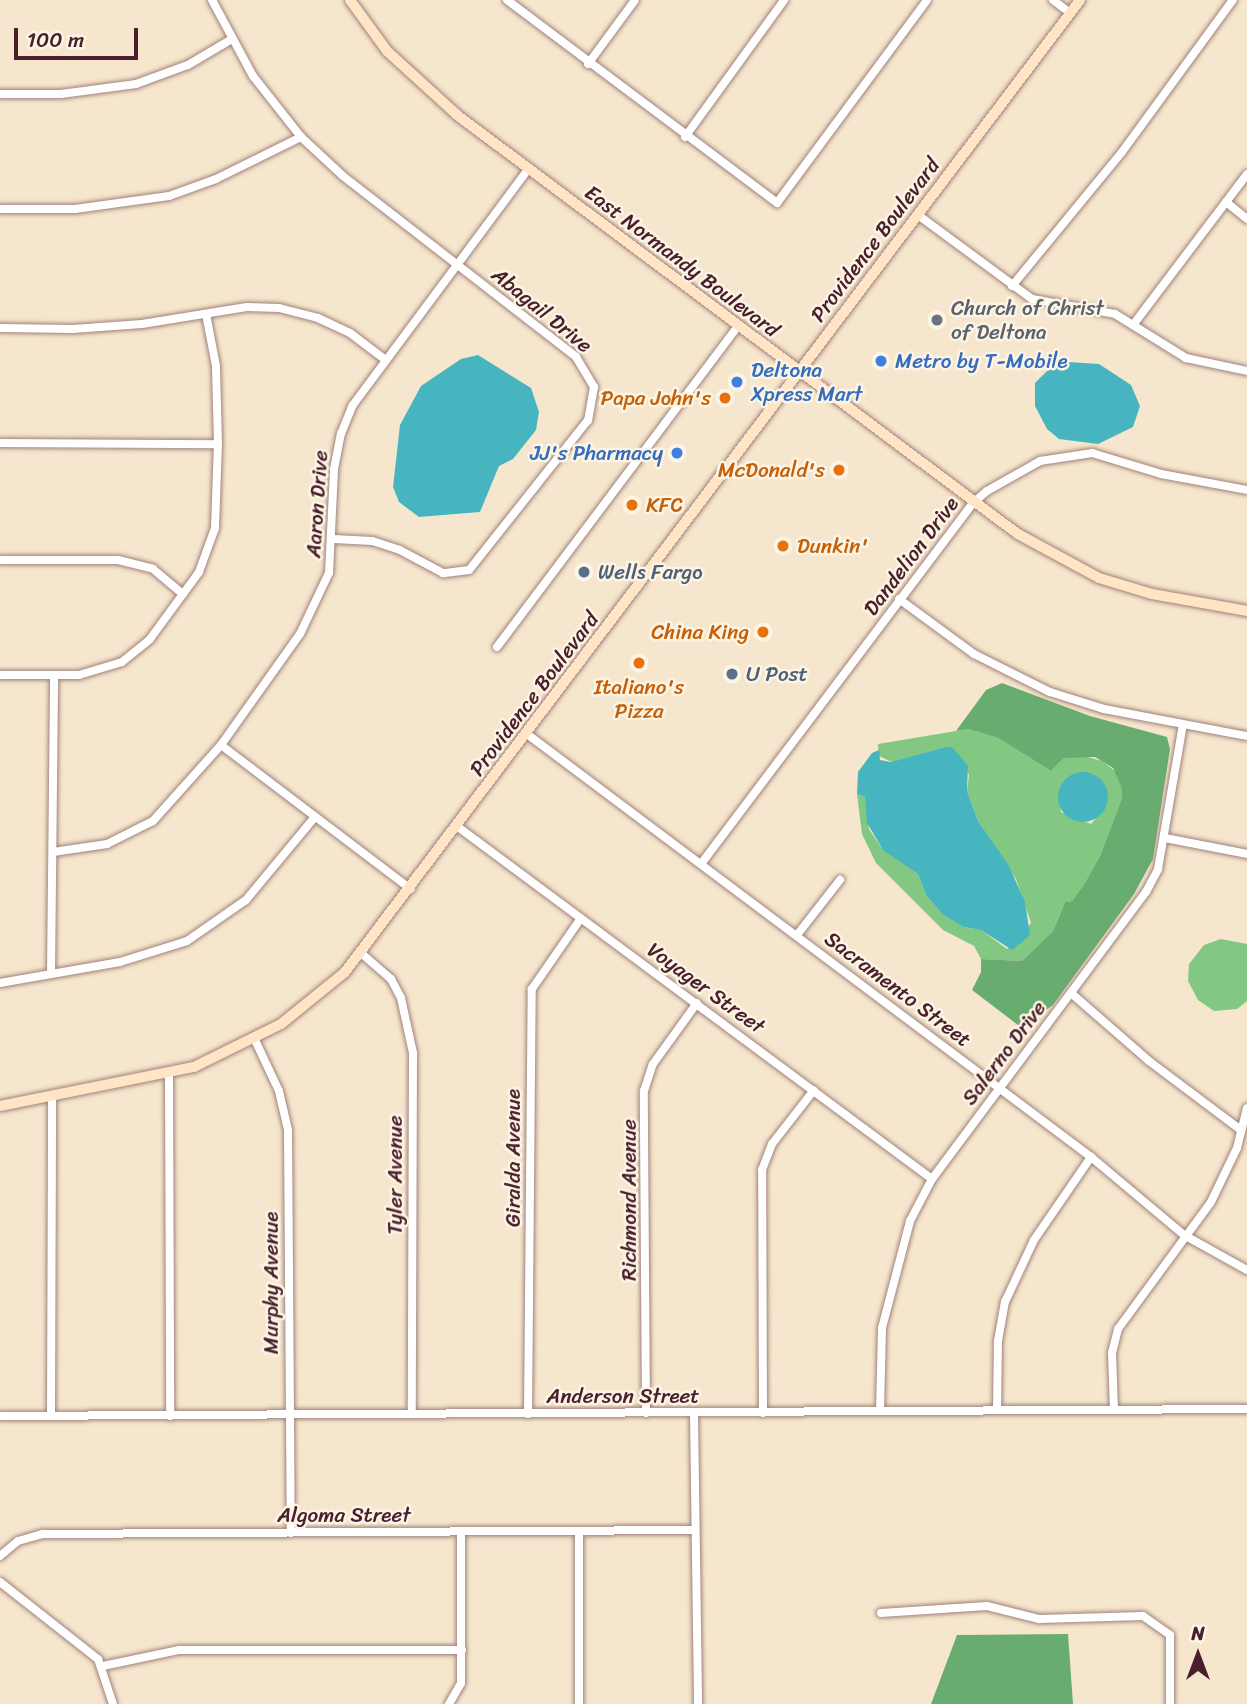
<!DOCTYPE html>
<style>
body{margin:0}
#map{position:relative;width:1247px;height:1704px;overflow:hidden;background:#f6e6cd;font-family:Sriracha,sans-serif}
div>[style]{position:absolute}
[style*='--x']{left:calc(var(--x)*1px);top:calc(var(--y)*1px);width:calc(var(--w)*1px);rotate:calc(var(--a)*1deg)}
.green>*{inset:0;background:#82c782}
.forest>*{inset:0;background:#69ac70}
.water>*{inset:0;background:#46b5bf}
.round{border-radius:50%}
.roads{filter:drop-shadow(0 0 2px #a0827c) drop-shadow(0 0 2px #a0827c)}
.street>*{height:8px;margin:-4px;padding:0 4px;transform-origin:4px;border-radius:4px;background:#fff}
.secondary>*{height:10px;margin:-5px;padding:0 5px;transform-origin:5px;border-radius:5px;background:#ffe4c6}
.dots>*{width:19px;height:19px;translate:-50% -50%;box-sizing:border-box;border:4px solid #fcf5e5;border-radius:50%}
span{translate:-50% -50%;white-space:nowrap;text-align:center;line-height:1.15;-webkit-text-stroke:5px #fcf5e5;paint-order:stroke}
.street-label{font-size:21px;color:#4a1f2b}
.worship-label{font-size:21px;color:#5b616d}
.left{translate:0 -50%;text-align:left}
.shop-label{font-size:21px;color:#366cbe}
.right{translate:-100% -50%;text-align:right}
.food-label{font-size:21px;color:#c56008}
.service-label{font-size:21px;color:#4e5e75}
.north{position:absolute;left:1163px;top:1620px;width:70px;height:70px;-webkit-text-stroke:5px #fcf5e5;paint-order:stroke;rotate:0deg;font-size:19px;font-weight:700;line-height:28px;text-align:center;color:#4a1f2b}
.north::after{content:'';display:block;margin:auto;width:24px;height:32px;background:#4a1f2b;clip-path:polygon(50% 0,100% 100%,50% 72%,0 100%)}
.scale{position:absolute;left:14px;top:28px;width:124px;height:32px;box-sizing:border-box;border:4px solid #4a1f2b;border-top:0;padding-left:9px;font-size:21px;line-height:24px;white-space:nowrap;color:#4a1f2b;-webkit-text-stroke:5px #fcf5e5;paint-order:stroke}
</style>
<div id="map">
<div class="green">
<i style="clip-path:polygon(evenodd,968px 729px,998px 738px,1051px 771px,1064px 758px,1084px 756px,1102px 761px,1120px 775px,1122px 798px,1100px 856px,1083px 886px,1072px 901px,1065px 902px,1053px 931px,1022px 961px,981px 959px,974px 946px,943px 930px,876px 863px,862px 834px,857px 794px,865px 797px,869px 829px,881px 847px,918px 874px,926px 895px,942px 914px,963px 927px,981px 930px,1007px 949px,1031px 923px,1016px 879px,978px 821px,967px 791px,969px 775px,956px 753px,945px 747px,892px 762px,879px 756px,878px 744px,968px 729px,1060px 792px,1099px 815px,1091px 824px,1061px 812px,1060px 792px)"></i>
<i style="clip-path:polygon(1221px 939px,1247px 944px,1247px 1001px,1237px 1009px,1214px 1011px,1198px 1000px,1188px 981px,1189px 964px,1204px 945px)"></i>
</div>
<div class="forest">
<i style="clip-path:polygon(1002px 683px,1090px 716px,1167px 737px,1170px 749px,1153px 859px,1134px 894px,1053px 1005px,1022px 1028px,972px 990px,981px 972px,981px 959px,1022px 961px,1053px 931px,1065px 902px,1072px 901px,1083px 886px,1100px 856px,1122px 798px,1121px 786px,1113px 768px,1095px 757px,1064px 758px,1051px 771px,998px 738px,968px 729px,956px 731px,986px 690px)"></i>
<i style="clip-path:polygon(1068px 1634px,1073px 1704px,931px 1704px,957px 1635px)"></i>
</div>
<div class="water">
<i style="clip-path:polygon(478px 355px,531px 388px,539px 412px,536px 430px,513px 459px,499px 466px,480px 512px,419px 517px,399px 502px,393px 487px,400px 425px,421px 386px,461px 359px)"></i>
<i style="clip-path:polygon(1068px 362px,1099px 364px,1131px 385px,1140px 406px,1133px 427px,1098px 444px,1059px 439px,1047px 429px,1035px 406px,1035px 383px,1050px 368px)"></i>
<i style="clip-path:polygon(945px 747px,952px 747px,968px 766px,967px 791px,978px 821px,1009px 866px,1025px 902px,1030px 935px,1012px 950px,981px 930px,963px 927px,942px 914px,926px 895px,918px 874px,883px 850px,867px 823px,865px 797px,857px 794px,858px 772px,872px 753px,879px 750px,880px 760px,891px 762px)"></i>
<i class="round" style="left:1058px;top:772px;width:50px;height:50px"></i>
</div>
<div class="roads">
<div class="street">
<i style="--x:212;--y:0;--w:86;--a:61.7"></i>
<i style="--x:253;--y:76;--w:78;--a:51.8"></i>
<i style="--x:301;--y:137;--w:57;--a:42.9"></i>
<i style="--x:343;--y:176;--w:295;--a:37.8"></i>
<i style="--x:576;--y:357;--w:35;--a:59"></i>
<i style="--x:594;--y:387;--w:34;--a:100"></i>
<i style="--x:588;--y:420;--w:191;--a:128.4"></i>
<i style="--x:469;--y:570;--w:26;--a:173"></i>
<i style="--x:443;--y:573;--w:49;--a:-151.9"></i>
<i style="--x:400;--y:550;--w:29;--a:-162"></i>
<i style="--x:372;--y:541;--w:38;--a:-177"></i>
<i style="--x:507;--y:0;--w:338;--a:36.9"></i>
<i style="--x:777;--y:203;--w:252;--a:-53.5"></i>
<i style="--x:1053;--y:0;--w:21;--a:37"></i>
<i style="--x:588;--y:64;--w:79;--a:-53.7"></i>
<i style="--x:0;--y:94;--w:61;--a:0"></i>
<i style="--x:61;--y:94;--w:76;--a:-7.6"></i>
<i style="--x:136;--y:84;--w:55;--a:-20.1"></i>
<i style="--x:188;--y:65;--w:51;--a:-30.6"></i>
<i style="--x:685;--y:137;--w:169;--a:-54.1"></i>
<i style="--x:1226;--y:202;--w:27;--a:39"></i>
<i style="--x:0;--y:209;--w:75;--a:0"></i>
<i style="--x:75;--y:209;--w:95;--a:-7.9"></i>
<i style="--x:169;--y:196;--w:50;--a:-19.9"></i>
<i style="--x:216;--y:179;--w:95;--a:-26.3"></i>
<i style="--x:918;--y:215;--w:142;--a:36.4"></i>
<i style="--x:1032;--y:299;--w:84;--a:10.2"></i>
<i style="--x:1115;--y:314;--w:84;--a:31.8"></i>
<i style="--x:1186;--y:358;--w:62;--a:12"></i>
<i style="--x:1012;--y:286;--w:173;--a:-50.6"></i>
<i style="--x:1122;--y:152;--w:188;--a:-53.9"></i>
<i style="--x:1133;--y:325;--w:189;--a:-52.9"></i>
<i style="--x:0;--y:328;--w:73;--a:0.8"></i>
<i style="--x:73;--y:329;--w:69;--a:-4.1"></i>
<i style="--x:142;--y:324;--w:106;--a:-9.2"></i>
<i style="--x:247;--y:307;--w:32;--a:2"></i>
<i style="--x:279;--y:308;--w:40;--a:14.4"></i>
<i style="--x:318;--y:318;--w:35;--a:25"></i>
<i style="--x:350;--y:333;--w:41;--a:37.1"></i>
<i style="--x:0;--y:443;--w:218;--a:0.3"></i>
<i style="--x:0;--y:560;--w:118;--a:0"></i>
<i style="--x:118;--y:560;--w:36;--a:14"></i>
<i style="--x:153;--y:569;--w:39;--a:40"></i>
<i style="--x:899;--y:599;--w:93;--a:36.3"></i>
<i style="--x:974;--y:654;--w:85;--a:26.6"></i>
<i style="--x:1050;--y:692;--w:57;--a:17.5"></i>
<i style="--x:1104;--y:709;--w:146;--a:10.7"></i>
<i style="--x:497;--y:647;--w:400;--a:-53.1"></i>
<i style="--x:0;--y:675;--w:79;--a:0"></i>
<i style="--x:79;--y:675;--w:45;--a:-16.8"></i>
<i style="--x:122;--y:662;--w:36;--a:-39"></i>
<i style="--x:150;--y:639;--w:83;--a:-53.8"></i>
<i style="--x:199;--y:572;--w:47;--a:-70"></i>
<i style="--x:215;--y:528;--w:84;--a:-88"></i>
<i style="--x:218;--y:444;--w:78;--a:-91.5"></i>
<i style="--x:216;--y:366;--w:53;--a:-100.9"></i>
<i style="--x:527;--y:734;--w:705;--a:36.87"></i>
<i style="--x:1091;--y:1157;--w:121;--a:40"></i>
<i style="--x:1184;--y:1235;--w:72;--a:29.1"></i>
<i style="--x:221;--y:745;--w:238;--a:37.2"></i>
<i style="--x:458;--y:827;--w:590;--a:36.6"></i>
<i style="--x:1165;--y:838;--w:84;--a:11"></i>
<i style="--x:53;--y:852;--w:55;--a:-8.4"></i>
<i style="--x:107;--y:844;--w:51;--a:-26.6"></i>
<i style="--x:153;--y:821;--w:102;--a:-48.2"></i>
<i style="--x:221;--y:745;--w:136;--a:-54.6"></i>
<i style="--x:300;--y:634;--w:68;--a:-64.6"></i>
<i style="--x:329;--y:573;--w:104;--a:-87.2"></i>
<i style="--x:334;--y:469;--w:36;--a:-79"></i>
<i style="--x:341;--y:434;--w:31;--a:-68"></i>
<i style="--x:353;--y:405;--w:294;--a:-53.4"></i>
<i style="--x:701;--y:864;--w:452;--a:-53"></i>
<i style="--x:973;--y:503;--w:18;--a:-41"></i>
<i style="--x:987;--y:491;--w:61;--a:-29.5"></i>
<i style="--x:1040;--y:461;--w:53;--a:-8.7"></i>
<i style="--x:1092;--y:453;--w:72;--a:16.9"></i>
<i style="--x:1161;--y:474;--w:87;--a:10.5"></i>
<i style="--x:797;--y:935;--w:70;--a:-52"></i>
<i style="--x:361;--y:953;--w:40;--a:41"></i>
<i style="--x:391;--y:979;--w:21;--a:62"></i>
<i style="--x:401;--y:998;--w:56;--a:77.7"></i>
<i style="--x:413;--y:1053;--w:361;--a:90.2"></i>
<i style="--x:51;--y:974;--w:299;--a:-89.4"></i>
<i style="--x:0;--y:983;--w:122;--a:-9.9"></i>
<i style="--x:120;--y:962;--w:70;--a:-17.4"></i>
<i style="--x:187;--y:941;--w:72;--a:-34.8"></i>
<i style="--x:246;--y:900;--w:107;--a:-50.3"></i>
<i style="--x:1071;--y:993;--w:103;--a:41.1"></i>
<i style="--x:1149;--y:1061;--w:115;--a:36.9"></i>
<i style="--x:255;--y:1040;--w:56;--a:64.8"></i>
<i style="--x:279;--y:1091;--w:40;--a:77"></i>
<i style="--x:288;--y:1130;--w:403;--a:89.6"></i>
<i style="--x:169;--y:1075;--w:341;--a:89.8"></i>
<i style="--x:997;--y:1410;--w:69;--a:-89.2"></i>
<i style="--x:998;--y:1341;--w:40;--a:-80"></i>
<i style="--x:1005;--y:1302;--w:68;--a:-64.9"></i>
<i style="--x:1034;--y:1240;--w:101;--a:-55.5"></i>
<i style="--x:1114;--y:1410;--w:57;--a:-92"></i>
<i style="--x:1112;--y:1353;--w:25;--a:-76"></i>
<i style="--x:1118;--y:1329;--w:157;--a:-53.8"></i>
<i style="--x:1211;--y:1202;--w:60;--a:-64.3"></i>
<i style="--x:1237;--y:1148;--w:41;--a:-76"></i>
<i style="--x:880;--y:1411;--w:83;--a:-88.6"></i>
<i style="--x:882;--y:1328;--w:111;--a:-75.3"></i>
<i style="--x:910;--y:1221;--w:47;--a:-62.4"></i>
<i style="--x:932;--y:1179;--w:358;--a:-53.3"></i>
<i style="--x:1146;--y:892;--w:26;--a:-62"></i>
<i style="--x:1158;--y:869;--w:146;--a:-80.2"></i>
<i style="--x:646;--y:1413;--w:322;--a:-90.4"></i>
<i style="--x:644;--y:1091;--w:28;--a:-72"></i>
<i style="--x:653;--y:1064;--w:75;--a:-54.2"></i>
<i style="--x:694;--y:1413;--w:291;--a:89.2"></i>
<i style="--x:763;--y:1413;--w:243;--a:-90.2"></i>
<i style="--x:762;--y:1170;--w:28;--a:-69"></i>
<i style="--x:772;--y:1144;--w:68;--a:-52.1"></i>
<i style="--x:528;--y:1414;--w:425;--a:-89.5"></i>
<i style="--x:532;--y:989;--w:86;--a:-55.4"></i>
<i style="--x:0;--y:1416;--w:1247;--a:-0.32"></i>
<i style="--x:51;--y:1416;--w:319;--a:-89.8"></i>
<i style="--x:579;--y:1531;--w:173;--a:90"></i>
<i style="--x:0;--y:1556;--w:23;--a:-40"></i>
<i style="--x:18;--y:1541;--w:26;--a:-16"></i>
<i style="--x:43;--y:1534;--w:652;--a:-0.35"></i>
<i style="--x:0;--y:1582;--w:125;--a:38.2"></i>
<i style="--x:98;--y:1659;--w:47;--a:71.6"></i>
<i style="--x:881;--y:1613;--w:106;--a:-3.8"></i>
<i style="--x:987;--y:1606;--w:54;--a:14"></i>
<i style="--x:1039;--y:1619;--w:104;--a:-1.7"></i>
<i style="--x:1143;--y:1616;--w:33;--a:35"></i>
<i style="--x:1170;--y:1635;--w:69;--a:90"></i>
<i style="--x:103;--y:1666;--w:78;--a:-11.9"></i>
<i style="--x:179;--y:1650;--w:283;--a:0"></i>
<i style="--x:449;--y:1704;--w:24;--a:-60"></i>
<i style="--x:461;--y:1683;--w:151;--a:-90"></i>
</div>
<div class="secondary">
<i style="--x:350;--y:0;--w:63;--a:54"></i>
<i style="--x:387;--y:51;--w:95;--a:42.4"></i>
<i style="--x:457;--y:115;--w:700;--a:36.76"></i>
<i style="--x:1018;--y:534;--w:92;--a:28.5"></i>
<i style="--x:1099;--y:578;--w:55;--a:16.8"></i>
<i style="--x:1152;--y:594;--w:97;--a:10.1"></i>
<i style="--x:0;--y:1106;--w:198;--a:-11.4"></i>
<i style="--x:194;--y:1067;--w:97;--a:-26.3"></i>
<i style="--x:281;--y:1024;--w:82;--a:-39.1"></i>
<i style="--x:345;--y:972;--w:1219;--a:-52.9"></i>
</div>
</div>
<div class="dots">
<i style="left:937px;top:320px;background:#6b7280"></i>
<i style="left:881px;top:361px;background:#3f7fe0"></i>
<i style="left:737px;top:382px;background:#3f7fe0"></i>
<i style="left:725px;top:398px;background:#e8710a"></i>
<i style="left:677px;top:453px;background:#3f7fe0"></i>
<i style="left:839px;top:470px;background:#e8710a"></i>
<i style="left:632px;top:505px;background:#e8710a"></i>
<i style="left:783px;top:546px;background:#e8710a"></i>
<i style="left:584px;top:572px;background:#5c6f8a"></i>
<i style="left:763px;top:632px;background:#e8710a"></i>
<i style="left:639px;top:663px;background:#e8710a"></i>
<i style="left:732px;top:674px;background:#5c6f8a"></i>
</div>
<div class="street-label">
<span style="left:875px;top:240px;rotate:-53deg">Providence Boulevard</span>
<span style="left:682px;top:261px;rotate:37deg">East Normandy Boulevard</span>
<span style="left:542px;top:310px;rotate:39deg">Abagail Drive</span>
<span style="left:317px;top:504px;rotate:-86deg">Aaron Drive</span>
<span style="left:911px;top:556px;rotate:-53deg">Dandelion Drive</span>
<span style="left:534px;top:694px;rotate:-53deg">Providence Boulevard</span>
<span style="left:706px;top:988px;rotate:36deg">Voyager Street</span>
<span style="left:898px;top:989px;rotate:37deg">Sacramento Street</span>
<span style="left:1004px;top:1053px;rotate:-53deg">Salerno Drive</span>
<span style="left:513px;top:1158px;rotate:-90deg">Giralda Avenue</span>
<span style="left:395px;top:1175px;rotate:-90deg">Tyler Avenue</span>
<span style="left:629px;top:1200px;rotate:-90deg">Richmond Avenue</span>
<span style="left:271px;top:1283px;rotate:-90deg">Murphy Avenue</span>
<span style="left:623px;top:1396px">Anderson Street</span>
<span style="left:344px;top:1515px">Algoma Street</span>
</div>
<div class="worship-label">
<span class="left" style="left:951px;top:320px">Church of Christ<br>of Deltona</span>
</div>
<div class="shop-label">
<span class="left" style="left:895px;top:361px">Metro by T-Mobile</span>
<span class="left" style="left:751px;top:382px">Deltona<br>Xpress Mart</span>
<span class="right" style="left:663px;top:453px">JJ's Pharmacy</span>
</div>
<div class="food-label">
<span class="right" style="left:711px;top:398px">Papa John's</span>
<span class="right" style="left:825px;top:470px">McDonald's</span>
<span class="left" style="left:646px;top:505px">KFC</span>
<span class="left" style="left:797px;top:546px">Dunkin'</span>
<span class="right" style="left:749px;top:632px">China King</span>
<span style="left:639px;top:699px">Italiano's<br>Pizza</span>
</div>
<div class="service-label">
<span class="left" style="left:598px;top:572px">Wells Fargo</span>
<span class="left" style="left:746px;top:674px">U Post</span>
</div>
<div class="north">N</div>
<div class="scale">100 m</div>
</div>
